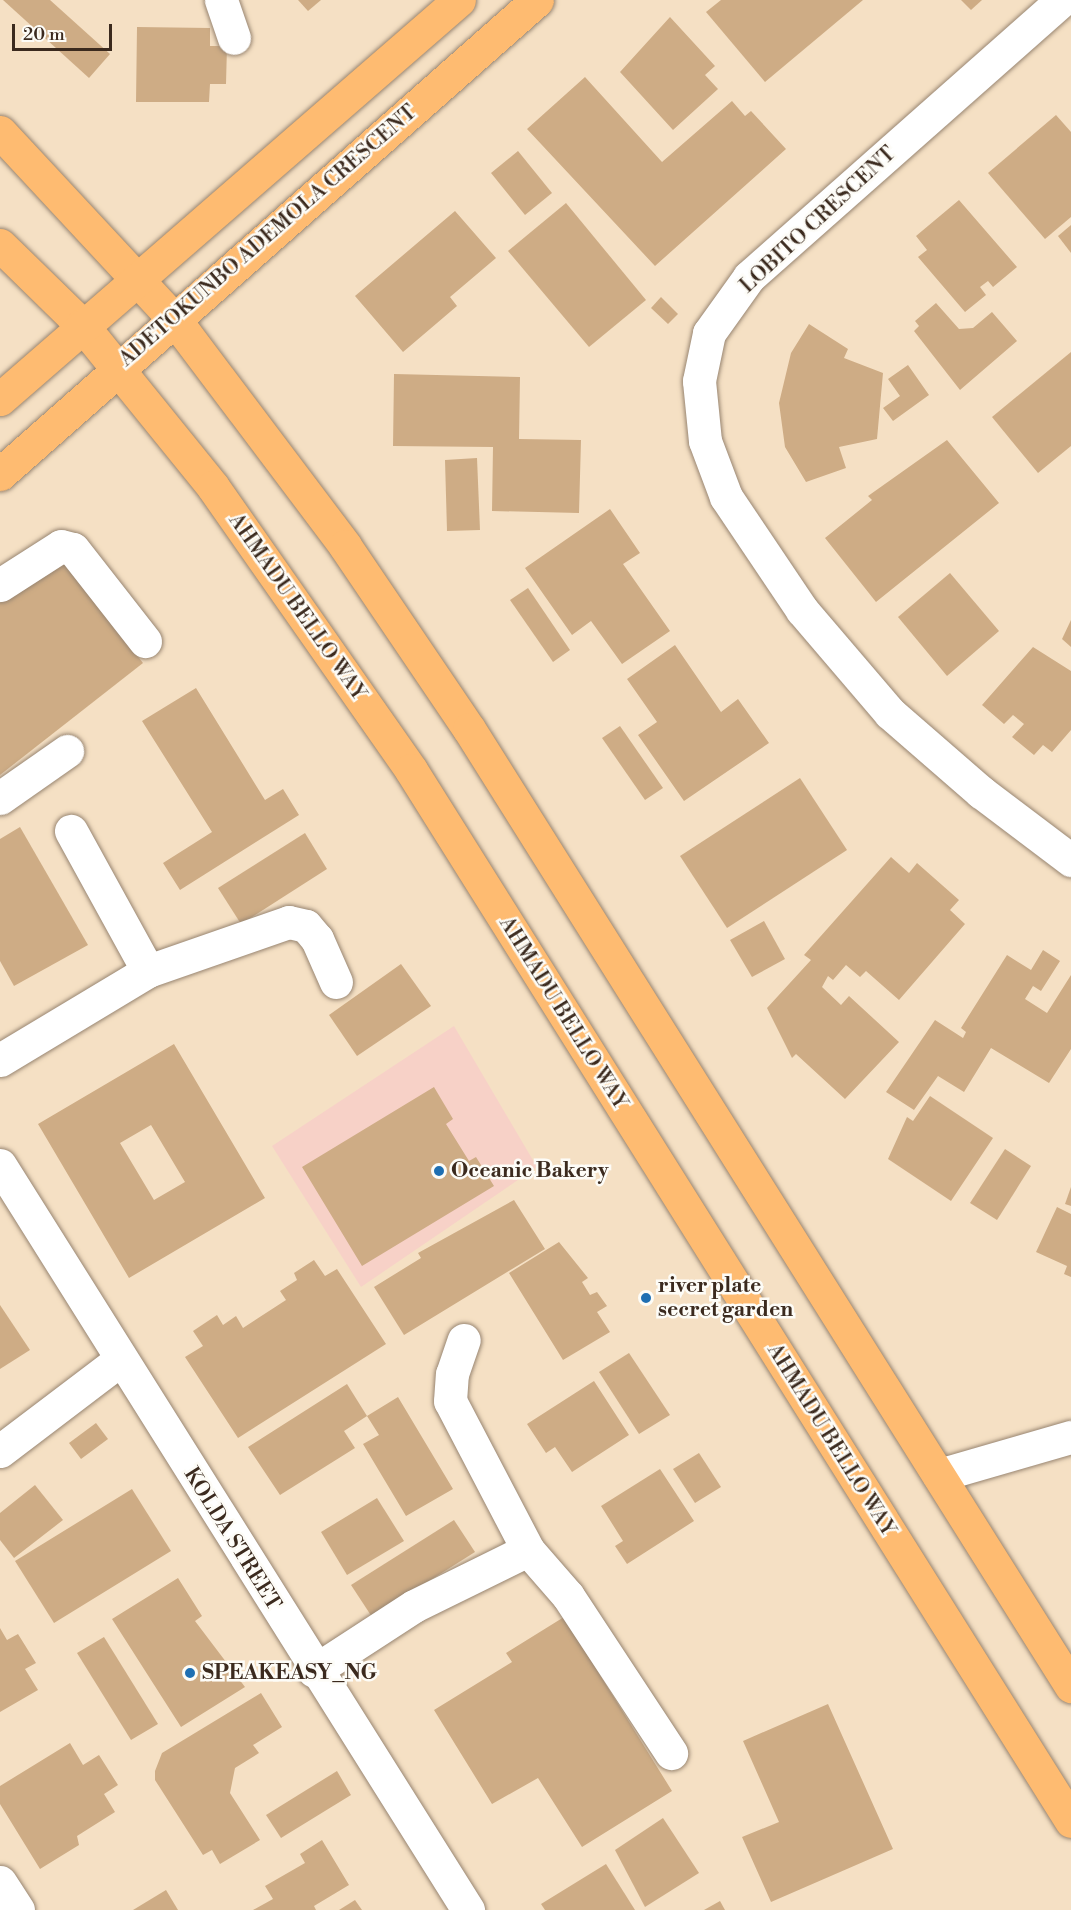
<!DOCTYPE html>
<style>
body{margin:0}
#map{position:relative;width:1071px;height:1910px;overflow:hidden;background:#f5e0c4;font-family:"Libre Bodoni",serif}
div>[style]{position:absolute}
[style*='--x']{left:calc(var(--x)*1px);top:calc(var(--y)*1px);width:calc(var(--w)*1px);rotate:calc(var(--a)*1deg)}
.built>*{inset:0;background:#f7d1c7}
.building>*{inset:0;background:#ceac85}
.roads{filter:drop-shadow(0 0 2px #988571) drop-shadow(0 0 2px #988571)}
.minor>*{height:33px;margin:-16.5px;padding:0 16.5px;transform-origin:16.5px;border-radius:16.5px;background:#fff}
.major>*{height:33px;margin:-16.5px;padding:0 16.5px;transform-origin:16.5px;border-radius:16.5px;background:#febb71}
.dots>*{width:16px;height:16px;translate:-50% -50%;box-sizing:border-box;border:3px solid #fdfcf7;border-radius:50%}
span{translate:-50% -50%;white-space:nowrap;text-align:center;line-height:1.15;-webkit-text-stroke:5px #fdfcf7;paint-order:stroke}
.street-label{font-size:21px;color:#3b2a1e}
.poi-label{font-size:21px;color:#3b2a1e;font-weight:700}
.left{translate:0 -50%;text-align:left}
.scale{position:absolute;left:12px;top:24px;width:100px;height:27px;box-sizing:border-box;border:3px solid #3b2a1e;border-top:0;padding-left:8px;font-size:18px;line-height:21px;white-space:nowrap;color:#3b2a1e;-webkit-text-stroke:4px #fdfcf7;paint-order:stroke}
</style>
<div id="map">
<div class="built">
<i style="clip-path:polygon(454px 1026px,537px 1167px,361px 1287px,272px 1146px)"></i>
</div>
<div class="building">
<i style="clip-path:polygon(3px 0,50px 0,110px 54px,89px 78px)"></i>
<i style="clip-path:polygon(298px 0,321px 0,308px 11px)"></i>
<i style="clip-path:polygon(721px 0,863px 0,765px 82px,706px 12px)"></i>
<i style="clip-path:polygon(961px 0,982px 0,971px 10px)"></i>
<i style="clip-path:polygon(670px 17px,715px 66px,705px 75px,718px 89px,673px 130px,620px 72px)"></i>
<i style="clip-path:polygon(137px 27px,210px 28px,210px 46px,227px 46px,226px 84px,210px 84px,209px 102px,136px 102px)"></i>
<i style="clip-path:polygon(585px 77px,662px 162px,732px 101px,745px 116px,751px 111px,786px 149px,655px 266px,527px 129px)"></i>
<i style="clip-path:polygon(1056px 115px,1071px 132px,1071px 217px,1045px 239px,988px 173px)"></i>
<i style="clip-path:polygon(518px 151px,552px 193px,525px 215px,491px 173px)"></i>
<i style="clip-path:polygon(959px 200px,1017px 267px,993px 287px,988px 281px,980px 287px,986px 295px,965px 312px,918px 257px,927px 250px,916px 236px)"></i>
<i style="clip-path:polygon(566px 203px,646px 300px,589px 347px,508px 251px)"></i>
<i style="clip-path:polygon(455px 211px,496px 258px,450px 297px,457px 306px,403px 352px,355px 296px)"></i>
<i style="clip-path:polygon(1071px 225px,1071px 253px,1058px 236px)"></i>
<i style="clip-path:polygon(661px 297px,678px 314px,668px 324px,651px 308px)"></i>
<i style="clip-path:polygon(936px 303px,959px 329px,973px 328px,992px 312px,1017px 341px,960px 390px,914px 331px,919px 326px,915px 321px)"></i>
<i style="clip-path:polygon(809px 324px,848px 349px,844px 358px,883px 373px,877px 439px,839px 447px,846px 468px,806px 482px,785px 447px,779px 403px,791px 353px)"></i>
<i style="clip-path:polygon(1071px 352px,1071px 446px,1038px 473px,992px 417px)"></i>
<i style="clip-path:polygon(908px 365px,929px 395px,893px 421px,883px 408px,900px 396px,888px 379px)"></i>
<i style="clip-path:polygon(394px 374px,520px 377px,519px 439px,581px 440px,579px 513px,492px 511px,493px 447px,393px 446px)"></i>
<i style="clip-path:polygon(947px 440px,999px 503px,876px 602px,825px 538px,872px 500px,868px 496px)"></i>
<i style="clip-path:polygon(477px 458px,480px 530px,447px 531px,445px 460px)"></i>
<i style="clip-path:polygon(610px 509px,640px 553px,623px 564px,670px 631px,622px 664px,591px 621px,572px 635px,525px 568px)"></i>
<i style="clip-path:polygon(60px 557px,143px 663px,0 775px,0 603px)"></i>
<i style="clip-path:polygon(950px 573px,999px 631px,947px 676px,898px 617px)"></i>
<i style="clip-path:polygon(528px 588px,570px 650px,553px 662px,510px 600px)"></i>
<i style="clip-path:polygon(1071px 620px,1071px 647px,1062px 639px)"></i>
<i style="clip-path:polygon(675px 645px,721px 712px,738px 699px,769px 743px,684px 801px,638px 735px,657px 722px,627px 679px)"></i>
<i style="clip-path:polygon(1033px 647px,1071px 671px,1071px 730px,1052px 752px,1043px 745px,1034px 755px,1012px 737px,1024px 724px,1013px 715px,1004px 724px,982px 705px)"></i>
<i style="clip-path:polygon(196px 688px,265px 800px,283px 789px,299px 815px,180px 890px,163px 863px,212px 832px,142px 721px)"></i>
<i style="clip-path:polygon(620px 726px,663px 788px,645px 800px,602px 738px)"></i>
<i style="clip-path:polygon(800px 778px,847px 850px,727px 928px,680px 856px)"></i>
<i style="clip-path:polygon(20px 827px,88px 945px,14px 986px,0 961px,0 839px)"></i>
<i style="clip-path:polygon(305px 833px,327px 869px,241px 924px,218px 888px)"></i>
<i style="clip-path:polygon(891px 857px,909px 873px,917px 863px,959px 900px,950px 910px,965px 924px,899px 1000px,866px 971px,860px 977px,846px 965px,833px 980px,828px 976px,822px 987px,841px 1005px,849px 996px,899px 1042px,845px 1099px,796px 1054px,792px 1058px,767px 1008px,811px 960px,804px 955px)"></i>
<i style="clip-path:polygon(764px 921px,785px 959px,752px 977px,730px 940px)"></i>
<i style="clip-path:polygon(1043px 950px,1060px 961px,1041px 991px,1033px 986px,1025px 999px,1047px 1013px,1071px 975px,1071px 1049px,1049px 1083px,991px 1048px,964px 1092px,938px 1076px,914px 1110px,886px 1092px,935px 1020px,963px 1038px,966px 1032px,961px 1028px,1007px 955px,1031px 970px)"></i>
<i style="clip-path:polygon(401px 964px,431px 1006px,357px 1056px,329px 1015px)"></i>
<i style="clip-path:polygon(evenodd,174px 1044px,265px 1198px,129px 1278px,38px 1124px,174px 1044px,151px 1125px,185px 1182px,154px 1200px,120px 1143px,151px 1125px)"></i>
<i style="clip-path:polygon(434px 1087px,453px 1119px,446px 1124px,469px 1161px,476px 1157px,494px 1186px,362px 1266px,302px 1167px)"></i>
<i style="clip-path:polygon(930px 1096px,993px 1138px,951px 1201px,888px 1159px,907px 1117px,913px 1121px)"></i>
<i style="clip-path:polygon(1005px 1149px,1031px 1166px,997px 1220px,970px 1203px)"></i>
<i style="clip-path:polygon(1071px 1187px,1071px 1206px,1065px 1204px)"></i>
<i style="clip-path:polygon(514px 1200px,545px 1249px,404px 1335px,374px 1287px,421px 1258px,418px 1253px)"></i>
<i style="clip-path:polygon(1057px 1207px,1071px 1214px,1071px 1277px,1064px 1274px,1067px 1266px,1036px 1252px)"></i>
<i style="clip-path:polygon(559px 1242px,588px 1278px,582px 1282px,590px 1295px,597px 1292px,607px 1306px,597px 1312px,610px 1332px,563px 1360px,509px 1273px)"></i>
<i style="clip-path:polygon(314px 1260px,325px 1276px,337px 1269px,386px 1344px,238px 1438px,185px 1357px,203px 1346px,193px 1331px,217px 1315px,223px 1325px,236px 1316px,243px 1328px,286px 1300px,280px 1291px,297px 1280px,294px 1273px)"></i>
<i style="clip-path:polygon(0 1305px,30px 1350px,0 1369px)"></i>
<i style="clip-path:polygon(629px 1353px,670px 1415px,639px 1434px,599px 1372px)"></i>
<i style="clip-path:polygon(594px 1381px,629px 1435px,572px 1472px,555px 1447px,546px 1453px,527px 1424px)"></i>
<i style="clip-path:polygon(347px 1384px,367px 1416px,398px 1397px,453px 1489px,406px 1516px,363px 1444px,379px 1435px,367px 1416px,344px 1431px,355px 1448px,280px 1495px,248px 1447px)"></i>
<i style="clip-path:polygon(96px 1423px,108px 1439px,81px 1459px,69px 1443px)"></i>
<i style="clip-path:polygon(699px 1453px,721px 1487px,695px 1503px,673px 1469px)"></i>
<i style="clip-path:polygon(660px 1469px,694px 1521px,627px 1564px,615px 1546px,623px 1541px,601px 1506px)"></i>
<i style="clip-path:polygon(35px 1485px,63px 1520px,14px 1558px,0 1540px,0 1513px)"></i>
<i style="clip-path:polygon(132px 1489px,171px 1551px,54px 1623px,15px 1561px)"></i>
<i style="clip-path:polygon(377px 1498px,404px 1541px,347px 1575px,321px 1532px)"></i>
<i style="clip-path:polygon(454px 1520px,475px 1552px,372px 1617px,351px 1585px)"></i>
<i style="clip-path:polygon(178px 1578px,202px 1616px,195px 1621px,245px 1687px,181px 1727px,112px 1619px)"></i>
<i style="clip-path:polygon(564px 1617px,672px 1791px,582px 1847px,538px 1778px,492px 1804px,434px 1710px,512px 1662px,506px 1653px)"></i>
<i style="clip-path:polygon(0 1628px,7px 1640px,18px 1634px,36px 1663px,25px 1669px,38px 1690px,0 1712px)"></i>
<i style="clip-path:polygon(104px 1637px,158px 1724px,131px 1740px,77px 1653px)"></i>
<i style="clip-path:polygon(261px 1693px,282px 1727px,253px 1745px,259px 1753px,235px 1768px,230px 1793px,260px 1840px,220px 1864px,212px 1850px,203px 1855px,155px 1780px,155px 1771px,162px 1753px)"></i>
<i style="clip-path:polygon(828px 1704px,893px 1849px,771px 1902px,742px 1837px,779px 1822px,743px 1741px)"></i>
<i style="clip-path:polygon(70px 1743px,83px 1765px,99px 1755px,118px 1785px,104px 1794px,115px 1812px,77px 1836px,79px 1845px,40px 1869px,0 1804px,0 1786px)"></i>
<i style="clip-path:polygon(337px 1771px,351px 1795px,281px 1838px,266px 1815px)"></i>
<i style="clip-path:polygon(663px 1818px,699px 1873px,645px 1907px,615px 1850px)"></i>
<i style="clip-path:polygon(322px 1840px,349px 1885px,314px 1906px,316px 1910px,253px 1910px,273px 1899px,265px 1886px,305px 1863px,300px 1854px)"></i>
<i style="clip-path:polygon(606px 1864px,635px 1910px,545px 1910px,541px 1904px)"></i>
<i style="clip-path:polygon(166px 1890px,178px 1910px,133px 1910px)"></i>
<i style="clip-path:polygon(355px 1900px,362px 1910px,339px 1910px)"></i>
<i style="clip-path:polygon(720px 1901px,725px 1910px,704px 1910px)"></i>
</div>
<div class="roads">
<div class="minor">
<i style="--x:221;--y:0;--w:40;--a:71.1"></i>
<i style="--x:1062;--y:0;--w:418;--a:138.5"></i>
<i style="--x:749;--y:277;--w:69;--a:125.5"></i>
<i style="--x:709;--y:333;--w:49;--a:101.8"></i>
<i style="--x:699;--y:381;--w:60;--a:84.3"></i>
<i style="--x:705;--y:441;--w:60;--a:69.4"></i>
<i style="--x:726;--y:497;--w:136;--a:56.1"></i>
<i style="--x:802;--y:610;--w:135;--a:49.5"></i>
<i style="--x:890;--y:713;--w:121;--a:41"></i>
<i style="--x:981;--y:792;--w:113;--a:37.1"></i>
<i style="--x:0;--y:585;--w:72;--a:-32.6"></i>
<i style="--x:61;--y:546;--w:12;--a:14"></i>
<i style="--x:73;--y:549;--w:117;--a:52"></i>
<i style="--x:0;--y:798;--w:82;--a:-35"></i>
<i style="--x:148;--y:971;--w:149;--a:-19.2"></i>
<i style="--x:289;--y:922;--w:17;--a:13"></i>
<i style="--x:306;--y:926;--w:17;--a:50"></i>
<i style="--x:317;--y:939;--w:47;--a:66.2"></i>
<i style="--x:0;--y:1060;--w:173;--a:-31"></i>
<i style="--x:148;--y:971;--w:160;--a:-118.8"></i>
<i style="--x:0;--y:1165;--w:880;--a:57.86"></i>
<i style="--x:0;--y:1451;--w:152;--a:-37.2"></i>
<i style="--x:939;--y:1475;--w:137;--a:-16.1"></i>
<i style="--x:528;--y:1550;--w:61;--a:49"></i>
<i style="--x:568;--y:1596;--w:188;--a:56.7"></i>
<i style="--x:314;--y:1671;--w:119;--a:-33"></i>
<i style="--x:414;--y:1606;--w:127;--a:-26.2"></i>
<i style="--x:528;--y:1550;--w:168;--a:-117.6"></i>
<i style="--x:450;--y:1401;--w:27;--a:-86"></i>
<i style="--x:452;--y:1374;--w:36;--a:-71"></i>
<i style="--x:0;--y:1882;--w:33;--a:57"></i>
</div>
<div class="major">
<i style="--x:0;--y:132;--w:257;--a:47.1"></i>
<i style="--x:175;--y:320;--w:283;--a:53"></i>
<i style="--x:345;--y:546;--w:221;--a:55.9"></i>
<i style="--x:469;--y:729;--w:1131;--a:57.83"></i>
<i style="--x:0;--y:245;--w:115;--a:44.3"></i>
<i style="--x:82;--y:325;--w:208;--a:51"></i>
<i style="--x:213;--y:487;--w:345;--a:55"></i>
<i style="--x:411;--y:770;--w:1241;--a:57.87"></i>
<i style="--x:0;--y:399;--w:608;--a:-41"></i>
<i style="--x:0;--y:474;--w:716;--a:-41.43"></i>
</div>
</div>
<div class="dots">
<i style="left:439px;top:1171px;background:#1f6fb2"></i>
<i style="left:646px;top:1298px;background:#1f6fb2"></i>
<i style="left:190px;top:1673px;background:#1f6fb2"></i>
</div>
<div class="street-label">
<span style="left:818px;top:220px;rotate:-43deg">LOBITO CRESCENT</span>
<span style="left:268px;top:236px;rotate:-41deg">ADETOKUNBO ADEMOLA CRESCENT</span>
<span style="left:297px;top:607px;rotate:55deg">AHMADU BELLO WAY</span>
<span style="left:563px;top:1013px;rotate:58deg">AHMADU BELLO WAY</span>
<span style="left:831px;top:1440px;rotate:58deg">AHMADU BELLO WAY</span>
<span style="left:232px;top:1539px;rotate:58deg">KOLDA STREET</span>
</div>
<div class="poi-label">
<span class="left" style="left:451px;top:1171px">Oceanic Bakery</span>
<span class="left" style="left:658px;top:1298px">river plate<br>secret garden</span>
<span class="left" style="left:202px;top:1673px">SPEAKEASY_NG</span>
</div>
<div class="scale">20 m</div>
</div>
